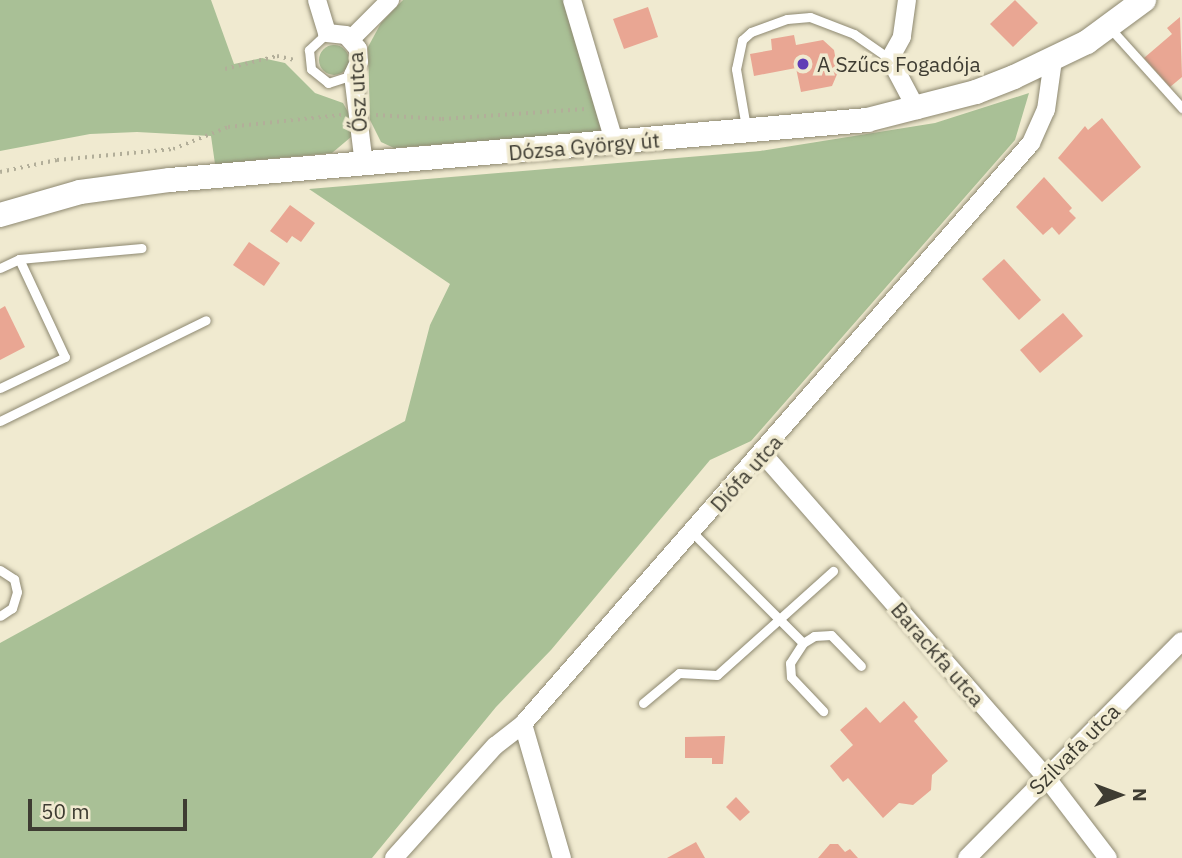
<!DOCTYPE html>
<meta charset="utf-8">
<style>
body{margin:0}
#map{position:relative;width:1182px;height:858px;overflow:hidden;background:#f0ead0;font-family:"IBM Plex Sans",sans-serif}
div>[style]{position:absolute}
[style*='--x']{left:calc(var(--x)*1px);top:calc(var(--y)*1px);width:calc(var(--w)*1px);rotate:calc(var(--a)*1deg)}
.green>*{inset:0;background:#a9c096}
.round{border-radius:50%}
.building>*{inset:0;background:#e9a693}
.path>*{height:3.5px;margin-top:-1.75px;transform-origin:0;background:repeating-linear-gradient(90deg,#b2ae99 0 2px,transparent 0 7px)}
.roads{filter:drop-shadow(0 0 2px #8d8870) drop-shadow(0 0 2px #8d8870)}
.service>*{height:9px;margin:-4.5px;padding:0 4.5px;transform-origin:4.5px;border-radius:4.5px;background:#fff}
.minor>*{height:18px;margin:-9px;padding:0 9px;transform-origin:9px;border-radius:9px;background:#fff}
.secondary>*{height:24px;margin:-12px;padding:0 12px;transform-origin:12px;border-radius:12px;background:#fff}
.dots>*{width:19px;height:19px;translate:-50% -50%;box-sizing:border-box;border:4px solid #f0ead0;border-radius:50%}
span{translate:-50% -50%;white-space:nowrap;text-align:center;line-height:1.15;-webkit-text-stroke:7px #f0ead0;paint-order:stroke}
.poi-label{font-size:21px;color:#3e3c32}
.left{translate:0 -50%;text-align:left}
.street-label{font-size:21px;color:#3e3c32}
.north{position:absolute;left:1084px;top:760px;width:70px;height:70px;-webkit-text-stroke:5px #f0ead0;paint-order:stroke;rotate:90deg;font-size:19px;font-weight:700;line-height:28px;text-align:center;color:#3e3c32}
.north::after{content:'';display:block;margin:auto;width:24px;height:32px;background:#3e3c32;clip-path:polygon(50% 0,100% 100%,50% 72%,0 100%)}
.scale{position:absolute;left:28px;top:799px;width:159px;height:32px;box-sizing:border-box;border:4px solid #3e3c32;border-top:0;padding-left:9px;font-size:21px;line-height:24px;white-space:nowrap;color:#3e3c32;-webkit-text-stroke:5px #f0ead0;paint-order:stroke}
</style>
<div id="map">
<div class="green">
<i style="clip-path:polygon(0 0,211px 0,234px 64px,262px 58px,285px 63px,315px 93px,343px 103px,352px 119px,351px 137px,332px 153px,215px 164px,211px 136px,137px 132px,90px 134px,0 151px)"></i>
<i style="clip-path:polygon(403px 0,564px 0,604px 127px,596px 132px,394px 148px,381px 142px,370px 120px,368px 47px,381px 23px)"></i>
<i class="round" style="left:319px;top:45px;width:30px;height:30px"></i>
<i style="clip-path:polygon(1029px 93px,1015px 140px,751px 441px,710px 460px,551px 650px,496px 707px,372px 858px,0 858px,0 643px,405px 421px,430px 325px,450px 284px,309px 189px,760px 151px,935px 123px)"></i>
</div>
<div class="building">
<i style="clip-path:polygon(1015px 0,1038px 23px,1013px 47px,990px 24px)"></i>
<i style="clip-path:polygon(648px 7px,658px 37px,624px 49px,613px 19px)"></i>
<i style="clip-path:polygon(1180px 17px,1182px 77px,1170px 87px,1144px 58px,1172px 34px,1167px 28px)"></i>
<i style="clip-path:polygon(794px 35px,796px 45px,823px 40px,834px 50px,838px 72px,832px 86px,801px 92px,796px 68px,754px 76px,750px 54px,772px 50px,771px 39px)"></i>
<i style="clip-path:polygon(1102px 118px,1141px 167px,1102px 202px,1058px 158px,1085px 126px,1088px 130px)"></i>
<i style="clip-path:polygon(1044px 177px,1072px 208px,1069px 211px,1076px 218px,1059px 235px,1052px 227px,1043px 235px,1016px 207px)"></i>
<i style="clip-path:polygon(290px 205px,315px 223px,301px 242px,292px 236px,287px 243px,270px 231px)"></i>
<i style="clip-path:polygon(249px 242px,280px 263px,264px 286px,233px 265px)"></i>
<i style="clip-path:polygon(1004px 259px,1041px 300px,1019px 320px,982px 279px)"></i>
<i style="clip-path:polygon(5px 306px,25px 347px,0 360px,0 309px)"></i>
<i style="clip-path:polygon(1063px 313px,1083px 336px,1040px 373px,1020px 350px)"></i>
<i style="clip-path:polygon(904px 701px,918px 717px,914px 721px,948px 761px,932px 775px,931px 790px,913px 805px,899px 803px,883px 818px,848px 778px,843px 782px,830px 766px,853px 745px,840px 730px,866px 707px,880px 723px)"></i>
<i style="clip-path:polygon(725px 736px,723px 764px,712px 764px,712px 758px,685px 758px,685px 737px)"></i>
<i style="clip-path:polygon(736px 797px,750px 812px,740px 821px,726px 807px)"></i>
<i style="clip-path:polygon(696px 842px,705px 858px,667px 858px)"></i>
<i style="clip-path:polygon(830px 844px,838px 844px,845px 852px,850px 849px,858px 858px,818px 858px)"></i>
</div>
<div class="path">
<i style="--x:225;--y:69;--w:54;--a:-14"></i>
<i style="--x:277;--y:56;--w:17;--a:13"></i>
<i style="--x:376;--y:115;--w:66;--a:3.5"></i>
<i style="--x:442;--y:119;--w:143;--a:-4"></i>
<i style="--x:0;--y:172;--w:58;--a:-11.9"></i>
<i style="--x:57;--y:160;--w:117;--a:-5.4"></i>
<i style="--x:173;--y:149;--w:59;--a:-21.8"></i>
<i style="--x:228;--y:127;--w:114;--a:-6.1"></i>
</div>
<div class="roads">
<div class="service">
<i style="--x:1110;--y:28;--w:108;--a:48"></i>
<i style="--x:327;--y:33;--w:25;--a:137"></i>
<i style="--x:309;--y:50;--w:19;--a:84"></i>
<i style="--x:311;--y:69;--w:22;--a:39"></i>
<i style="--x:328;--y:83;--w:26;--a:-18"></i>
<i style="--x:746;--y:127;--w:59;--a:-99.8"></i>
<i style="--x:736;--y:69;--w:30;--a:-78"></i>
<i style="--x:742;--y:40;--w:12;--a:-42"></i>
<i style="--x:751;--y:32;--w:38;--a:-20"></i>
<i style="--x:787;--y:19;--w:23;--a:-5"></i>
<i style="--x:810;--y:17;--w:47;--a:21.1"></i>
<i style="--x:854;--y:34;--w:44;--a:34.8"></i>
<i style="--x:19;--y:259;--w:123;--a:-5.1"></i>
<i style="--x:0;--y:268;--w:21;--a:-25"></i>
<i style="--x:19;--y:259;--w:108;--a:64.9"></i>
<i style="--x:65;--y:357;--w:72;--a:154.5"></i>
<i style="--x:0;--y:421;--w:229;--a:-26.1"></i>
<i style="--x:692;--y:532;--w:157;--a:45"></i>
<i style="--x:803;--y:643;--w:13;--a:-32"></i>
<i style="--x:814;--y:636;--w:17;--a:-3"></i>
<i style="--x:831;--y:635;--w:43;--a:45.9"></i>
<i style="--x:0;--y:570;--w:17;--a:33"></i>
<i style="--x:14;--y:579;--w:13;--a:77"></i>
<i style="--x:17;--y:592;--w:17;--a:107"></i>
<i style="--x:12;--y:608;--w:14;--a:146"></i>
<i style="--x:803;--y:643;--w:24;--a:123"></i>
<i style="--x:790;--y:663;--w:14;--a:86"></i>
<i style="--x:791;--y:677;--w:47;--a:46.7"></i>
<i style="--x:643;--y:703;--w:47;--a:-39.8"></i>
<i style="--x:679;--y:673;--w:38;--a:3"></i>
<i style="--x:717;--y:675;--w:156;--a:-41.9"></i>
</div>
<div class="minor">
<i style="--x:317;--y:0;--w:34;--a:73"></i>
<i style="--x:327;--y:33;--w:19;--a:6"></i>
<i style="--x:346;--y:35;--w:18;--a:49"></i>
<i style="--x:358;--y:49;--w:13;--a:86"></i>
<i style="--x:359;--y:62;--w:14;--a:115"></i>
<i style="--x:353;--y:75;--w:91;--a:83"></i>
<i style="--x:572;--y:0;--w:150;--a:73.4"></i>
<i style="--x:907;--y:0;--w:37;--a:98"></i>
<i style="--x:902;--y:37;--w:25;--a:119"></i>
<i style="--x:890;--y:59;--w:58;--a:62.1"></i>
<i style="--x:352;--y:38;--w:54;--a:-45"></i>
<i style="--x:763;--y:454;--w:429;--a:48.8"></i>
<i style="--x:1046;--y:777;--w:102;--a:52.6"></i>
<i style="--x:523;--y:724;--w:140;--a:73.8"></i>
<i style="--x:394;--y:858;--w:151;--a:-48"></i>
<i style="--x:495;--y:746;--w:36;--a:-38"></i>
<i style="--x:523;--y:724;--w:772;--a:-48.84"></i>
<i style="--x:1031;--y:143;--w:36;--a:-66"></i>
<i style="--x:1046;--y:110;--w:50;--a:-82"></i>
<i style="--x:967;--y:858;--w:305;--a:-45.3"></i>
</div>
<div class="secondary">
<i style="--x:0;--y:215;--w:83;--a:-16"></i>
<i style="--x:80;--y:192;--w:91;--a:-7.6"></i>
<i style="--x:170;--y:180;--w:700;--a:-4.92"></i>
<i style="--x:867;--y:120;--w:113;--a:-14.4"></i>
<i style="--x:976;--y:92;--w:41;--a:-21.5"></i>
<i style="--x:1014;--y:77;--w:81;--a:-25.6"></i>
<i style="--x:1087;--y:42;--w:71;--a:-36.4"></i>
</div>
</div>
<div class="dots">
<i style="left:803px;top:64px;background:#613eb6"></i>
</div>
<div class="poi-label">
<span class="left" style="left:817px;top:64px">A Szűcs Fogadója</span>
</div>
<div class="street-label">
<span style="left:357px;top:92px;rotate:-93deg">Ősz utca</span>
<span style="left:584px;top:146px;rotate:-5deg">Dózsa György út</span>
<span style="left:746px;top:473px;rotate:-48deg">Diófa utca</span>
<span style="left:938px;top:654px;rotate:49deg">Barackfa utca</span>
<span style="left:1074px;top:749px;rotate:-45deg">Szilvafa utca</span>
</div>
<div class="north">N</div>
<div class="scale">50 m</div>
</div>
